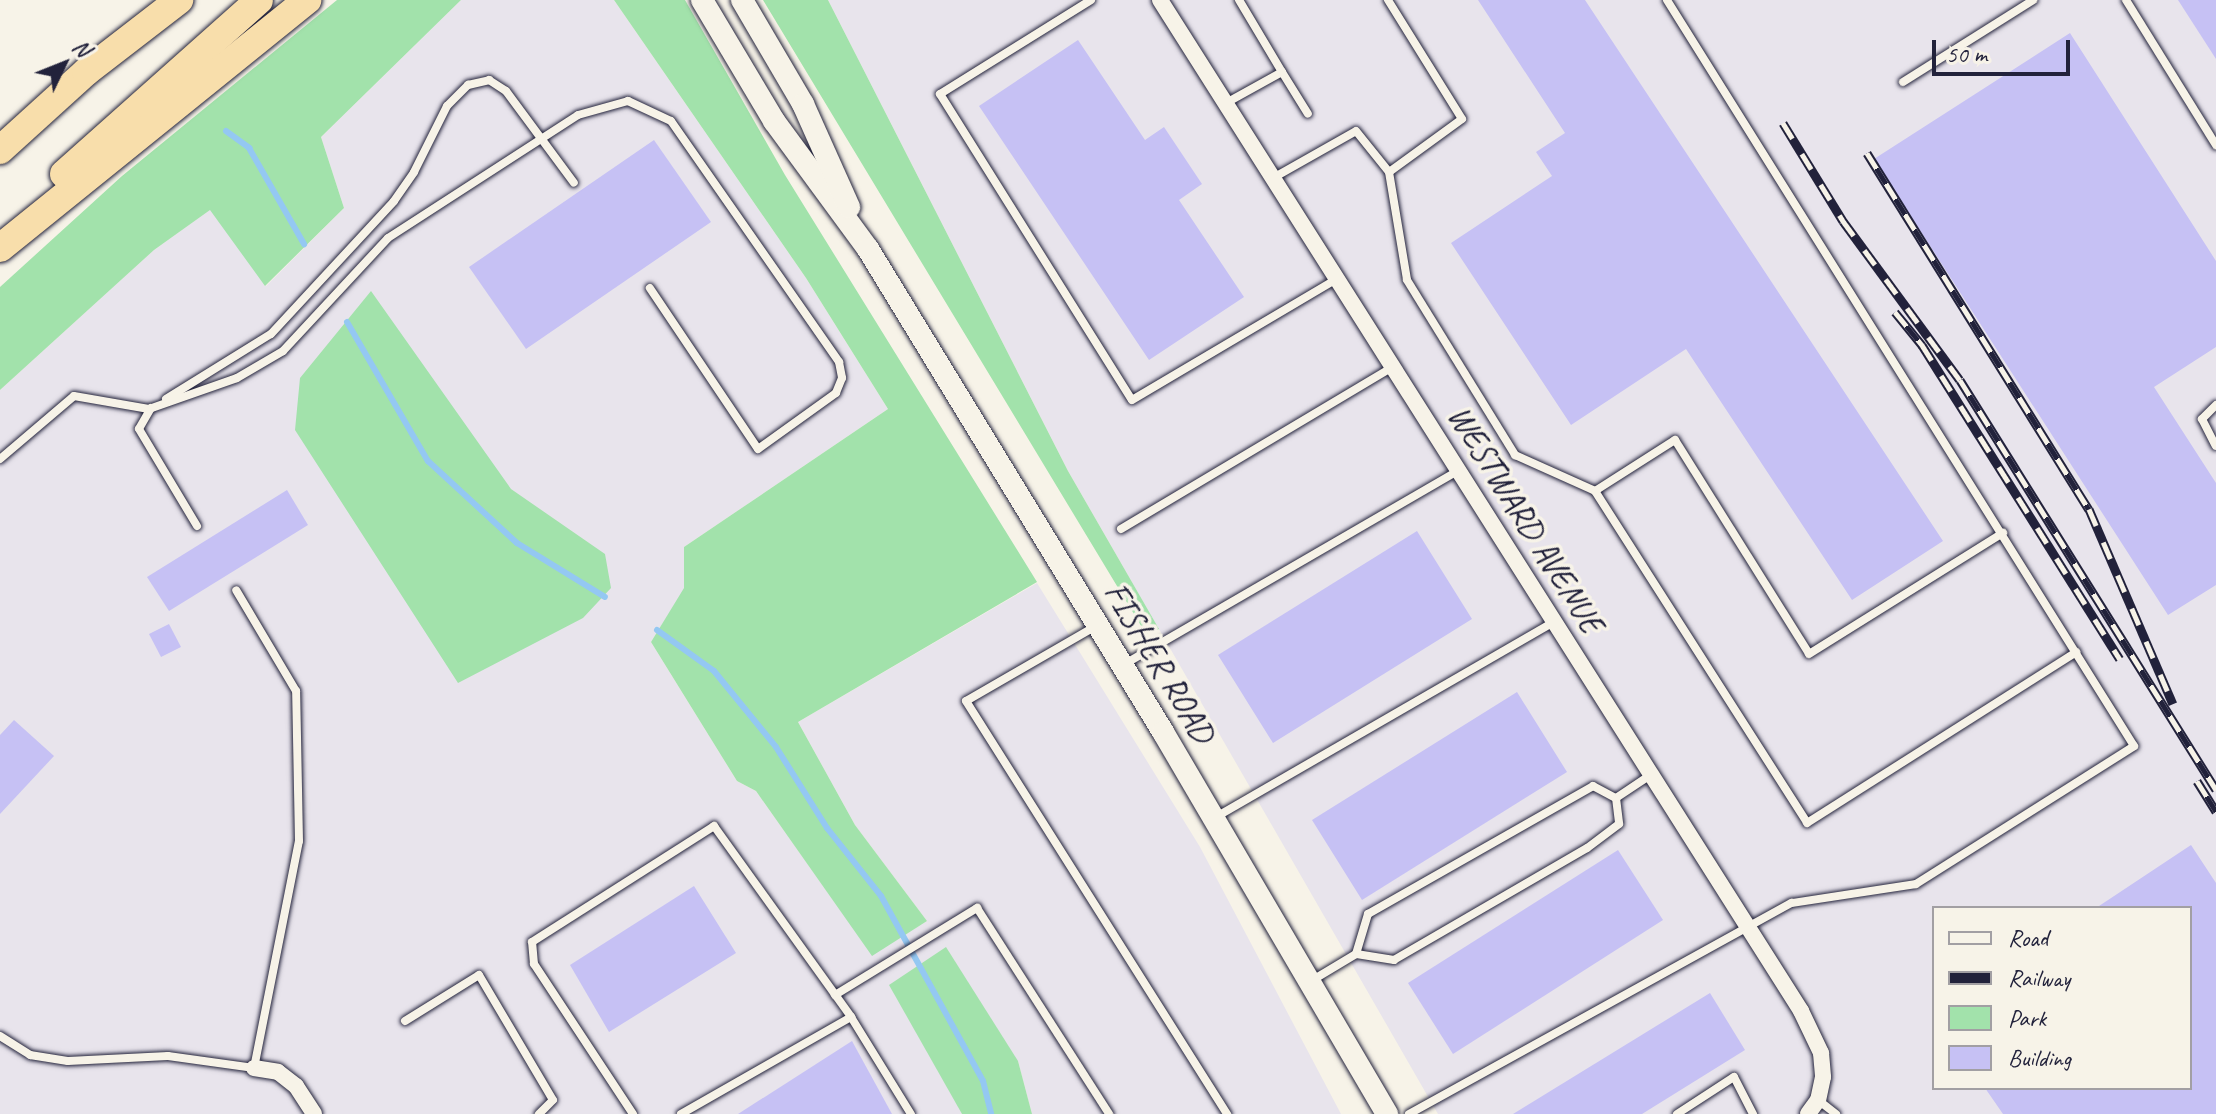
<!DOCTYPE html>
<style>
body{margin:0}
#map{position:relative;width:2216px;height:1114px;overflow:hidden;background:#f7f3e8;font-family:Caveat,sans-serif}
div>[style]{position:absolute}
[style*='--x']{left:calc(var(--x)*1px);top:calc(var(--y)*1px);width:calc(var(--w)*1px);rotate:calc(var(--a)*1deg)}
.built>*{inset:0;background:#e8e4ec}
.green>*{inset:0;background:#a2e2ab}
.stream>*{height:6px;margin:-3px;padding:0 3px;transform-origin:3px;border-radius:3px;background:#94c8f2}
.building>*{inset:0;background:#c6c1f4}
.roads{filter:drop-shadow(0 0 2px #22223b) drop-shadow(0 0 2px #22223b)}
.service>*{height:8px;margin:-4px;padding:0 4px;transform-origin:4px;border-radius:4px;background:#f7f3e8}
.minor>*{height:16px;margin:-8px;padding:0 8px;transform-origin:8px;border-radius:8px;background:#f7f3e8}
.secondary>*{height:22px;margin:-11px;padding:0 11px;transform-origin:11px;border-radius:11px;background:#f7f3e8}
.motorway>*{height:28px;margin:-14px;padding:0 14px;transform-origin:14px;border-radius:14px;background:#f8deab}
.rail>*{height:9px;margin-top:-4.5px;transform-origin:0;background:repeating-linear-gradient(90deg,#f7f3e8 0 18px,#22223b 0 36px);box-sizing:border-box;border-block:2px solid #22223b}
span{translate:-50% -50%;white-space:nowrap;text-align:center;line-height:1.15;-webkit-text-stroke:7px #f7f3e8;paint-order:stroke}
.street-label{font-size:34px;color:#22223b}
.legend{position:absolute;left:1932px;top:906px;width:260px;height:184px;box-sizing:border-box;background:#f7f3e8;border:2px solid #a29fa3;margin:0;padding:10px 14px;list-style:none;font-size:24px;color:#22223b}
.legend li{display:flex;align-items:center;gap:16px;height:40px}
.legend b{width:40px;border:2px solid #a29fa3}
.north{position:absolute;left:24px;top:24px;width:80px;height:80px;-webkit-text-stroke:6px #f7f3e8;paint-order:stroke;rotate:47deg;font-size:22px;font-weight:700;line-height:32px;text-align:center;color:#22223b}
.north::after{content:'';display:block;margin:auto;width:28px;height:36px;background:#22223b;clip-path:polygon(50% 0,100% 100%,50% 72%,0 100%)}
.scale{position:absolute;left:1932px;top:40px;width:138px;height:36px;box-sizing:border-box;border:4px solid #22223b;border-top:0;padding-left:10px;font-size:24px;line-height:28px;white-space:nowrap;color:#22223b;-webkit-text-stroke:6px #f7f3e8;paint-order:stroke}
</style>
<div id="map">
<div class="built">
<i style="clip-path:polygon(461px 0,614px 0,806px 278px,888px 409px,684px 547px,685px 588px,651px 642px,737px 781px,756px 791px,872px 955px,927px 921px,855px 825px,798px 722px,1037px 583px,1200px 847px,1341px 1114px,1032px 1114px,1018px 1061px,960px 1106px,962px 1114px,0 1114px,0 390px,154px 250px,211px 209px,266px 286px,344px 208px,321px 137px)"></i>
<i style="clip-path:polygon(evenodd,828px 0,2216px 0,2216px 1114px,1438px 1114px,1068px 471px,828px 0,1934px 908px,2190px 908px,2190px 1088px,1934px 1088px,1934px 908px)"></i>
</div>
<div class="green">
<i style="clip-path:polygon(337px 0,461px 0,321px 137px,344px 208px,265px 286px,210px 210px,154px 250px,0 390px,0 287px,122px 176px)"></i>
<i style="clip-path:polygon(614px 0,685px 0,785px 175px,1037px 582px,798px 722px,855px 825px,927px 921px,872px 956px,756px 791px,737px 781px,651px 642px,684px 588px,684px 547px,888px 409px,806px 278px)"></i>
<i style="clip-path:polygon(763px 0,828px 0,1068px 471px,1159px 629px,1146px 634px)"></i>
<i style="clip-path:polygon(371px 291px,511px 489px,605px 554px,611px 588px,583px 618px,458px 683px,295px 430px,300px 378px)"></i>
<i style="clip-path:polygon(946px 947px,1018px 1061px,1032px 1114px,962px 1114px,889px 985px)"></i>
</div>
<div class="stream">
<i style="--x:226;--y:131;--w:29;--a:36"></i>
<i style="--x:249;--y:148;--w:111;--a:60.2"></i>
<i style="--x:347;--y:322;--w:161;--a:59.8"></i>
<i style="--x:428;--y:461;--w:121;--a:42.7"></i>
<i style="--x:517;--y:543;--w:103;--a:31.5"></i>
<i style="--x:657;--y:630;--w:70;--a:35.7"></i>
<i style="--x:714;--y:671;--w:98;--a:50.8"></i>
<i style="--x:776;--y:747;--w:96;--a:57.8"></i>
<i style="--x:827;--y:828;--w:87;--a:51.5"></i>
<i style="--x:881;--y:896;--w:211;--a:61.1"></i>
<i style="--x:983;--y:1081;--w:34;--a:76"></i>
</div>
<div class="building">
<i style="clip-path:polygon(1478px 0,1585px 0,1943px 541px,1852px 600px,1686px 349px,1571px 425px,1451px 243px,1552px 176px,1536px 152px,1565px 133px)"></i>
<i style="clip-path:polygon(2178px 0,2216px 0,2216px 59px)"></i>
<i style="clip-path:polygon(2070px 33px,2216px 261px,2216px 347px,2154px 387px,2216px 483px,2216px 585px,2168px 615px,1874px 159px)"></i>
<i style="clip-path:polygon(1078px 40px,1145px 140px,1164px 127px,1202px 184px,1179px 200px,1244px 297px,1149px 360px,979px 106px)"></i>
<i style="clip-path:polygon(654px 140px,711px 222px,526px 349px,469px 267px)"></i>
<i style="clip-path:polygon(287px 490px,308px 525px,169px 611px,147px 577px)"></i>
<i style="clip-path:polygon(1417px 531px,1472px 619px,1273px 743px,1218px 655px)"></i>
<i style="clip-path:polygon(169px 624px,181px 647px,161px 657px,149px 634px)"></i>
<i style="clip-path:polygon(1517px 692px,1567px 772px,1362px 900px,1312px 820px)"></i>
<i style="clip-path:polygon(14px 720px,54px 756px,0 814px,0 735px)"></i>
<i style="clip-path:polygon(2191px 845px,2216px 883px,2216px 1114px,2003px 1114px,1985px 1088px,2190px 1088px,2190px 908px,2096px 908px)"></i>
<i style="clip-path:polygon(1618px 850px,1663px 920px,1453px 1054px,1408px 983px)"></i>
<i style="clip-path:polygon(694px 886px,736px 953px,609px 1032px,570px 965px)"></i>
<i style="clip-path:polygon(1710px 993px,1745px 1050px,1642px 1114px,1513px 1114px)"></i>
<i style="clip-path:polygon(852px 1041px,892px 1114px,738px 1114px)"></i>
</div>
<div class="roads">
<div class="service">
<i style="--x:1091;--y:0;--w:178;--a:148.1"></i>
<i style="--x:940;--y:94;--w:361;--a:57.9"></i>
<i style="--x:1132;--y:400;--w:238;--a:-30.6"></i>
<i style="--x:1388;--y:0;--w:140;--a:58.1"></i>
<i style="--x:1462;--y:119;--w:90;--a:144"></i>
<i style="--x:1389;--y:172;--w:109;--a:80.5"></i>
<i style="--x:1407;--y:280;--w:206;--a:58.3"></i>
<i style="--x:1515;--y:455;--w:88;--a:24.2"></i>
<i style="--x:1595;--y:491;--w:394;--a:57.4"></i>
<i style="--x:1807;--y:823;--w:319;--a:-32.4"></i>
<i style="--x:2126;--y:0;--w:171;--a:58.2"></i>
<i style="--x:1282;--y:72;--w:49;--a:58.2"></i>
<i style="--x:1903;--y:82;--w:154;--a:-32.2"></i>
<i style="--x:1226;--y:103;--w:64;--a:-29"></i>
<i style="--x:1282;--y:72;--w:84;--a:-120.8"></i>
<i style="--x:1273;--y:178;--w:95;--a:-29.5"></i>
<i style="--x:1356;--y:131;--w:53;--a:51.2"></i>
<i style="--x:166;--y:399;--w:123;--a:-31.8"></i>
<i style="--x:271;--y:334;--w:181;--a:-47.2"></i>
<i style="--x:394;--y:201;--w:35;--a:-55"></i>
<i style="--x:414;--y:172;--w:74;--a:-63.4"></i>
<i style="--x:447;--y:106;--w:30;--a:-45"></i>
<i style="--x:468;--y:85;--w:22;--a:-13"></i>
<i style="--x:489;--y:80;--w:20;--a:33"></i>
<i style="--x:506;--y:91;--w:114;--a:53.5"></i>
<i style="--x:2216;--y:405;--w:20;--a:135"></i>
<i style="--x:2202;--y:419;--w:30;--a:63"></i>
<i style="--x:151;--y:408;--w:24;--a:120"></i>
<i style="--x:139;--y:429;--w:113;--a:59.1"></i>
<i style="--x:0;--y:459;--w:97;--a:-40.4"></i>
<i style="--x:74;--y:396;--w:76;--a:9.8"></i>
<i style="--x:149;--y:409;--w:93;--a:-19.4"></i>
<i style="--x:237;--y:378;--w:53;--a:-30.4"></i>
<i style="--x:283;--y:351;--w:154;--a:-47.1"></i>
<i style="--x:388;--y:238;--w:226;--a:-32.9"></i>
<i style="--x:578;--y:115;--w:52;--a:-15.6"></i>
<i style="--x:628;--y:101;--w:47;--a:24.9"></i>
<i style="--x:671;--y:121;--w:294;--a:55.1"></i>
<i style="--x:839;--y:362;--w:16;--a:79"></i>
<i style="--x:842;--y:378;--w:16;--a:112"></i>
<i style="--x:836;--y:393;--w:96;--a:144.3"></i>
<i style="--x:758;--y:449;--w:194;--a:-123.9"></i>
<i style="--x:1595;--y:491;--w:95;--a:-32.5"></i>
<i style="--x:1675;--y:440;--w:252;--a:57.9"></i>
<i style="--x:1809;--y:654;--w:229;--a:-32"></i>
<i style="--x:1121;--y:529;--w:317;--a:-30.8"></i>
<i style="--x:1096;--y:626;--w:150;--a:150"></i>
<i style="--x:966;--y:701;--w:489;--a:57.7"></i>
<i style="--x:1123;--y:665;--w:389;--a:-30.1"></i>
<i style="--x:1616;--y:798;--w:43;--a:-33.7"></i>
<i style="--x:1216;--y:817;--w:390;--a:-30"></i>
<i style="--x:1311;--y:981;--w:52;--a:-31"></i>
<i style="--x:1356;--y:954;--w:42;--a:-73.3"></i>
<i style="--x:1368;--y:914;--w:259;--a:-29.6"></i>
<i style="--x:1593;--y:786;--w:26;--a:28"></i>
<i style="--x:1616;--y:798;--w:26;--a:83"></i>
<i style="--x:1619;--y:824;--w:40;--a:143"></i>
<i style="--x:1587;--y:848;--w:223;--a:149.9"></i>
<i style="--x:1394;--y:960;--w:38;--a:-171"></i>
<i style="--x:835;--y:995;--w:167;--a:-31.5"></i>
<i style="--x:977;--y:908;--w:245;--a:57.3"></i>
<i style="--x:405;--y:1021;--w:87;--a:-31.9"></i>
<i style="--x:479;--y:975;--w:145;--a:59.4"></i>
<i style="--x:553;--y:1100;--w:20;--a:135"></i>
<i style="--x:0;--y:1036;--w:36;--a:32"></i>
<i style="--x:30;--y:1055;--w:38;--a:9"></i>
<i style="--x:68;--y:1061;--w:100;--a:-2.9"></i>
<i style="--x:168;--y:1056;--w:87;--a:7.9"></i>
<i style="--x:254;--y:1068;--w:231;--a:-78.8"></i>
<i style="--x:299;--y:841;--w:150;--a:-91.1"></i>
<i style="--x:296;--y:691;--w:117;--a:-120.7"></i>
<i style="--x:1818;--y:1100;--w:23;--a:38"></i>
<i style="--x:633;--y:1114;--w:180;--a:-123.4"></i>
<i style="--x:534;--y:964;--w:22;--a:-95"></i>
<i style="--x:532;--y:942;--w:216;--a:-32.5"></i>
<i style="--x:714;--y:826;--w:235;--a:54.3"></i>
<i style="--x:851;--y:1017;--w:114;--a:58.3"></i>
<i style="--x:681;--y:1114;--w:196;--a:-29.7"></i>
<i style="--x:1409;--y:1114;--w:437;--a:-28.9"></i>
<i style="--x:1792;--y:903;--w:125;--a:-8.7"></i>
<i style="--x:1916;--y:884;--w:258;--a:-32.3"></i>
<i style="--x:2134;--y:746;--w:880;--a:-122.05"></i>
<i style="--x:1677;--y:1114;--w:68;--a:-33"></i>
<i style="--x:1734;--y:1077;--w:42;--a:62.8"></i>
</div>
<div class="minor">
<i style="--x:1160;--y:0;--w:1197;--a:57.62"></i>
<i style="--x:1801;--y:1011;--w:47;--a:64.5"></i>
<i style="--x:1821;--y:1053;--w:24;--a:85"></i>
<i style="--x:1823;--y:1077;--w:24;--a:102"></i>
<i style="--x:1818;--y:1100;--w:17;--a:126"></i>
<i style="--x:254;--y:1068;--w:24;--a:9"></i>
<i style="--x:278;--y:1072;--w:23;--a:38"></i>
<i style="--x:296;--y:1086;--w:33;--a:57"></i>
</div>
<div class="secondary">
<i style="--x:702;--y:0;--w:141;--a:59.2"></i>
<i style="--x:774;--y:121;--w:159;--a:53.7"></i>
<i style="--x:868;--y:249;--w:566;--a:58.58"></i>
<i style="--x:1163;--y:732;--w:443;--a:59.6"></i>
<i style="--x:742;--y:0;--w:121;--a:59.6"></i>
<i style="--x:803;--y:104;--w:113;--a:65.9"></i>
</div>
<div class="motorway">
<i style="--x:0;--y:150;--w:116;--a:-42.2"></i>
<i style="--x:86;--y:72;--w:118;--a:-37.7"></i>
<i style="--x:64;--y:174;--w:261;--a:-41.7"></i>
<i style="--x:0;--y:248;--w:395;--a:-38.9"></i>
</div>
</div>
<div class="rail">
<i style="--x:1783;--y:123;--w:115;--a:58.5"></i>
<i style="--x:1843;--y:221;--w:197;--a:53.7"></i>
<i style="--x:1960;--y:380;--w:483;--a:58"></i>
<i style="--x:1867;--y:153;--w:420;--a:58.1"></i>
<i style="--x:2089;--y:509;--w:212;--a:66.7"></i>
<i style="--x:1895;--y:312;--w:43;--a:50.7"></i>
<i style="--x:1922;--y:345;--w:371;--a:57.8"></i>
<i style="--x:2197;--y:781;--w:36;--a:58"></i>
</div>
<div class="street-label">
<span style="left:1526px;top:519px;rotate:58deg">WESTWARD AVENUE</span>
<span style="left:1160px;top:662px;rotate:59deg">FISHER ROAD</span>
</div>
<ul class="legend">
<li><b style="height:10px;background:#f7f3e8"></b>Road</li>
<li><b style="height:10px;background:#22223b"></b>Railway</li>
<li><b style="height:22px;background:#a2e2ab"></b>Park</li>
<li><b style="height:22px;background:#c6c1f4"></b>Building</li>
</ul>
<div class="north">N</div>
<div class="scale">50 m</div>
</div>
